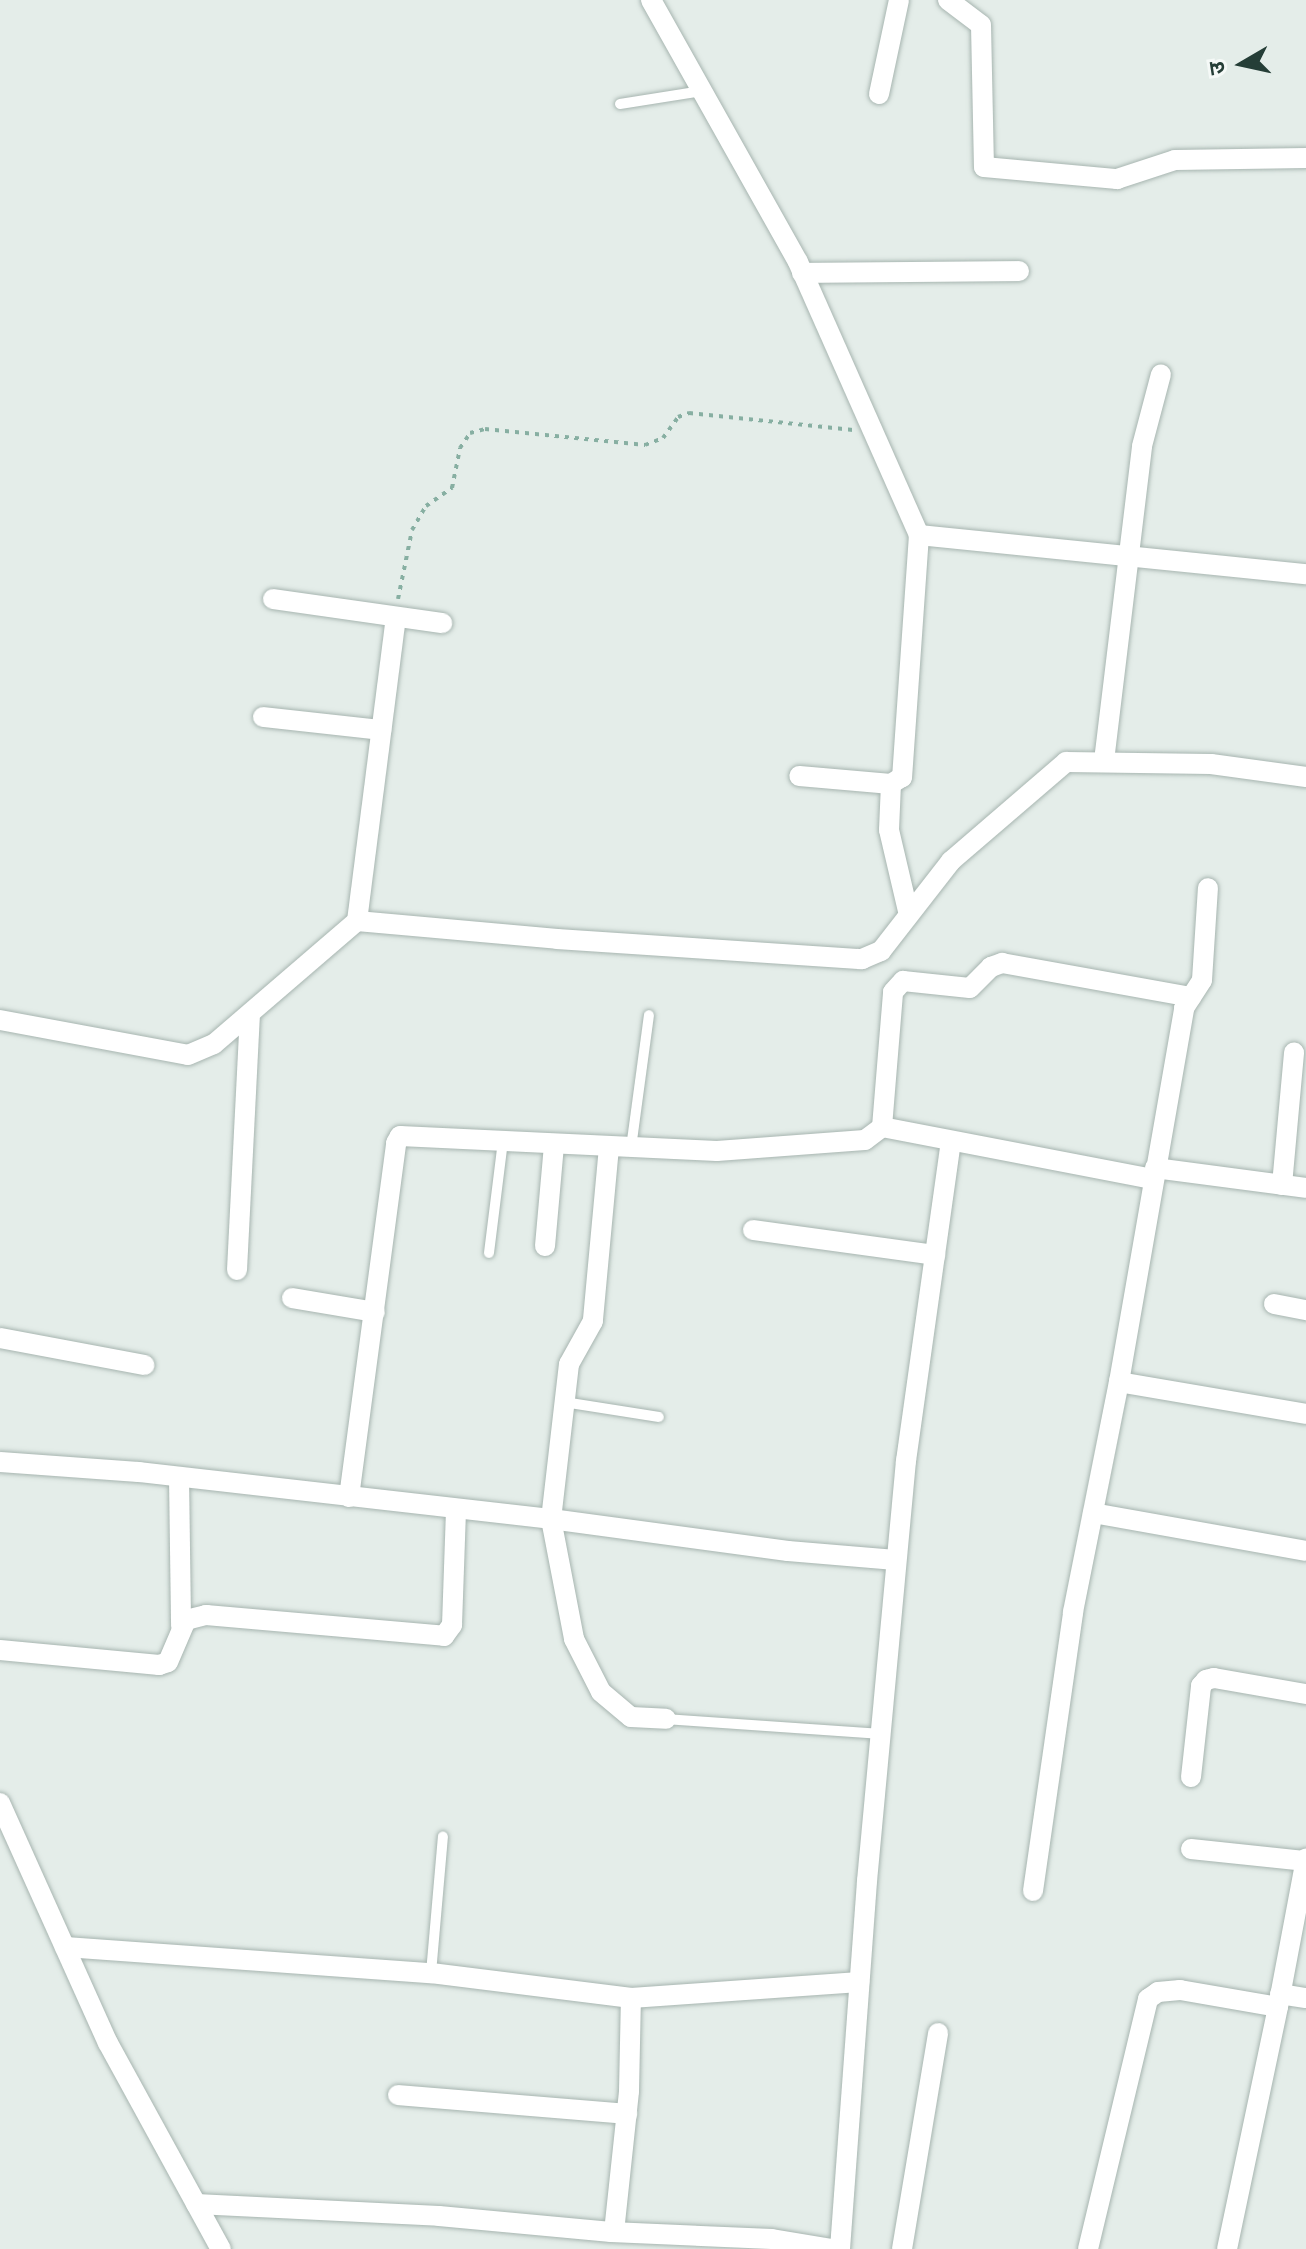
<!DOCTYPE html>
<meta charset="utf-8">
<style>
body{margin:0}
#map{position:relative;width:1306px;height:2249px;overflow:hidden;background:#e4ede9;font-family:"Sofia Sans Condensed","Noto Sans Devanagari",sans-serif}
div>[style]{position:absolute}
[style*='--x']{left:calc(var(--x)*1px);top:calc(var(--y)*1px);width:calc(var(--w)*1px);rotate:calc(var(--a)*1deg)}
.path>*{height:4px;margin-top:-2px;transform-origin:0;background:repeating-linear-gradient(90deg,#87afa2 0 4px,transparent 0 10px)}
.roads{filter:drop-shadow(0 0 2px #a7b5b0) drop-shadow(0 0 2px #a7b5b0)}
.lane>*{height:10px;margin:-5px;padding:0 5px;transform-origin:5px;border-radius:5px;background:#fff}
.street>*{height:20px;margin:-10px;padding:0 10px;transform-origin:10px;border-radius:10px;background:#fff}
span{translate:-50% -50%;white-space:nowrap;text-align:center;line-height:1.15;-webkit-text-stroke:8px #f5f9f7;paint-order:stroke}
.north{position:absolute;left:1202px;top:24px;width:80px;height:80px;-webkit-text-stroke:6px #f5f9f7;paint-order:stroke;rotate:261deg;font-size:22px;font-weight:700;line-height:32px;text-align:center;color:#253e37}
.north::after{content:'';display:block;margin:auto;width:28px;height:36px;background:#253e37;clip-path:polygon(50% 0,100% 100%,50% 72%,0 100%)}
</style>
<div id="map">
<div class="path">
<i style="--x:398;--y:599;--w:70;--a:-78.5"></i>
<i style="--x:412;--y:530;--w:28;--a:-60"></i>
<i style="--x:426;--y:506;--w:32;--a:-35"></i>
<i style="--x:452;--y:488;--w:41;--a:-78.7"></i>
<i style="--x:460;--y:448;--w:18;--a:-56"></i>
<i style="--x:470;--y:433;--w:16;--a:-15"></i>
<i style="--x:485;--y:429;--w:161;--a:5.7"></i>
<i style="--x:645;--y:445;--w:19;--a:-21"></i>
<i style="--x:663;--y:438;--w:26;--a:-54"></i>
<i style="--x:678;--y:417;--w:12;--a:-20"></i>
<i style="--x:689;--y:413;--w:165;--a:5.9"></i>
</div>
<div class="roads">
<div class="lane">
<i style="--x:620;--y:104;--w:83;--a:-9"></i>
<i style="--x:631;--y:1148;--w:134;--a:-82.3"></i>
<i style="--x:489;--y:1253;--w:113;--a:-82.9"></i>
<i style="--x:564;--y:1402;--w:96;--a:9"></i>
<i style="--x:666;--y:1719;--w:215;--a:4"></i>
<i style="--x:431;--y:1973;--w:137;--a:-85"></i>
</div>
<div class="street">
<i style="--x:651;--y:0;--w:300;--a:60.7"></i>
<i style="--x:798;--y:262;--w:299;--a:66.1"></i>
<i style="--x:919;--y:535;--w:243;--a:94"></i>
<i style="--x:902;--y:777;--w:13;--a:148"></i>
<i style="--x:891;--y:784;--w:92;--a:-175"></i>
<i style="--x:948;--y:0;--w:41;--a:37.1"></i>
<i style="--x:981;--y:25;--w:142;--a:88.8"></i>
<i style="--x:984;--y:167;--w:134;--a:5.2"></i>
<i style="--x:1117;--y:179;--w:61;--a:-18.1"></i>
<i style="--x:1175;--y:160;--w:131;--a:-0.9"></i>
<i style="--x:879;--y:94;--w:96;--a:-78"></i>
<i style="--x:802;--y:273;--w:217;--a:-0.5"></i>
<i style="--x:919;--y:535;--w:389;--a:5.8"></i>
<i style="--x:273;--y:599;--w:171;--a:8.1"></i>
<i style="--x:263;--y:717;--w:119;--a:6.3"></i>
<i style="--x:1104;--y:761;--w:317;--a:-83.1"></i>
<i style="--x:1142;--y:446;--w:74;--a:-75.2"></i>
<i style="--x:891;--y:784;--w:46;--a:92.5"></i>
<i style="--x:889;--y:830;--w:87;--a:76.8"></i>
<i style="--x:357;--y:921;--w:306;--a:-82.7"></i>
<i style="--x:0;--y:1020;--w:191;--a:10.5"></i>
<i style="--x:188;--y:1055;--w:28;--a:-23"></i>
<i style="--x:214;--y:1044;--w:189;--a:-40.7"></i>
<i style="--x:357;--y:921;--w:201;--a:5.1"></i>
<i style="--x:557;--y:939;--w:306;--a:3.8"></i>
<i style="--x:862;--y:959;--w:21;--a:-23"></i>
<i style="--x:881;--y:951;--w:114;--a:-52.1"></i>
<i style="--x:951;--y:861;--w:152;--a:-40.7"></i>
<i style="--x:1066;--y:762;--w:145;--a:0.8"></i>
<i style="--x:1211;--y:764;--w:96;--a:7.8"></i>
<i style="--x:882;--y:1127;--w:276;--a:10.9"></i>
<i style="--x:609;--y:1147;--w:175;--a:95.3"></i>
<i style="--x:593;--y:1321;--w:49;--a:119.2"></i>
<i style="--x:569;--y:1364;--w:156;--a:96.6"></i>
<i style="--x:551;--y:1519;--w:122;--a:79.1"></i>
<i style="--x:574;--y:1639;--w:59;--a:63"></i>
<i style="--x:601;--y:1692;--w:39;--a:40"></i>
<i style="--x:631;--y:1717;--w:35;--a:3"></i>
<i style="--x:1155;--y:1168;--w:152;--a:7.5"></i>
<i style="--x:1282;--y:1185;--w:133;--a:-84.8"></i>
<i style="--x:753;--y:1230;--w:184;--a:7.8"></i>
<i style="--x:545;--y:1246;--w:101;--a:-84.9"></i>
<i style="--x:237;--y:1270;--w:256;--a:-87.1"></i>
<i style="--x:292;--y:1298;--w:84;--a:9.6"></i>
<i style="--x:1274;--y:1304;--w:33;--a:11"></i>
<i style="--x:0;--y:1338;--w:147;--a:10.6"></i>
<i style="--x:1119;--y:1382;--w:190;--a:9.7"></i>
<i style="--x:0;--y:1462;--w:139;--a:4.1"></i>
<i style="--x:139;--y:1472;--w:415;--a:6.5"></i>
<i style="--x:551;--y:1519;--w:239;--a:7.7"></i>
<i style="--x:788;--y:1551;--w:108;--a:4.8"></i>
<i style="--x:179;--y:1477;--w:149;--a:89.2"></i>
<i style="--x:349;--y:1497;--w:357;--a:-82.4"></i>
<i style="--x:396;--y:1143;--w:8;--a:-60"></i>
<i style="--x:400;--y:1136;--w:317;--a:2.7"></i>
<i style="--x:717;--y:1151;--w:148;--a:-4.3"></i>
<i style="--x:865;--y:1140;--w:21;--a:-37"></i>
<i style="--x:882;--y:1127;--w:135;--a:-85.3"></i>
<i style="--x:893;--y:992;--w:15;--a:-48"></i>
<i style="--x:903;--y:981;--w:67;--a:6"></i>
<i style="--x:970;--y:988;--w:30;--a:-45"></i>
<i style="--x:991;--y:967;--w:12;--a:-20"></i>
<i style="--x:1002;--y:963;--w:192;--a:10.2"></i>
<i style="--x:1093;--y:1513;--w:216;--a:10.1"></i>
<i style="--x:0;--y:1650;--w:160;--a:5.4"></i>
<i style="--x:159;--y:1665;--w:9;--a:-18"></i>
<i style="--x:168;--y:1662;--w:46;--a:-66.8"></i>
<i style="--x:186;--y:1620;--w:21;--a:-14"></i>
<i style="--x:206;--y:1615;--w:239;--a:5"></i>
<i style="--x:444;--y:1636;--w:14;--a:-54"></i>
<i style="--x:452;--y:1625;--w:116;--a:-88"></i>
<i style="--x:1191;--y:1777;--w:92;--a:-83.7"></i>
<i style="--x:1201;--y:1686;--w:8;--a:-50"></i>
<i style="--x:1206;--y:1680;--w:8;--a:-14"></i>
<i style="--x:1214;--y:1678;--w:93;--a:9.9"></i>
<i style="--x:0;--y:1803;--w:263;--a:65.8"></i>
<i style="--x:108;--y:2043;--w:235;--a:61.3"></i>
<i style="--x:1191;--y:1849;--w:116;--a:6"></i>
<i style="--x:1033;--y:1891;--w:282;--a:-81.8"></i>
<i style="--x:1073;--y:1612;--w:235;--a:-78.7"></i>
<i style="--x:1119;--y:1382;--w:380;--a:-80.1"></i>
<i style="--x:1184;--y:1008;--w:33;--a:-57"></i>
<i style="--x:1202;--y:980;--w:92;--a:-86.3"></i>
<i style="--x:65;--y:1947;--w:367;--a:4.1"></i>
<i style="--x:431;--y:1973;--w:202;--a:7.1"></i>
<i style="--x:631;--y:1998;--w:229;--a:-4"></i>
<i style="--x:1280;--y:1994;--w:26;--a:9"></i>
<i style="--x:1278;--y:2007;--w:151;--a:-79.3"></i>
<i style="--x:398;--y:2095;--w:230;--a:4.7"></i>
<i style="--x:196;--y:2204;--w:243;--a:2.8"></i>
<i style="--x:439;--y:2216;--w:173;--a:5.3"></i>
<i style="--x:611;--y:2232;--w:161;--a:2.5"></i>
<i style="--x:772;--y:2239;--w:61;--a:9.5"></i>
<i style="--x:614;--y:2232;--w:142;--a:-83.9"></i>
<i style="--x:629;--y:2091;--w:93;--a:-88.8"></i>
<i style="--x:840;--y:2249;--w:369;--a:-85.8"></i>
<i style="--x:867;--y:1881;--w:422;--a:-84.7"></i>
<i style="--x:906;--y:1461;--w:323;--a:-82"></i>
<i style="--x:902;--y:2249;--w:219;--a:-80.5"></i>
<i style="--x:1088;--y:2249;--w:257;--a:-76.5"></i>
<i style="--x:1148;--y:1999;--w:12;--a:-35"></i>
<i style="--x:1158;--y:1992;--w:22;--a:-5"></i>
<i style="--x:1180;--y:1990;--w:99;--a:9.8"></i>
<i style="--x:1278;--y:2007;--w:247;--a:101.9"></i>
</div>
</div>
<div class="north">उ</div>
</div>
